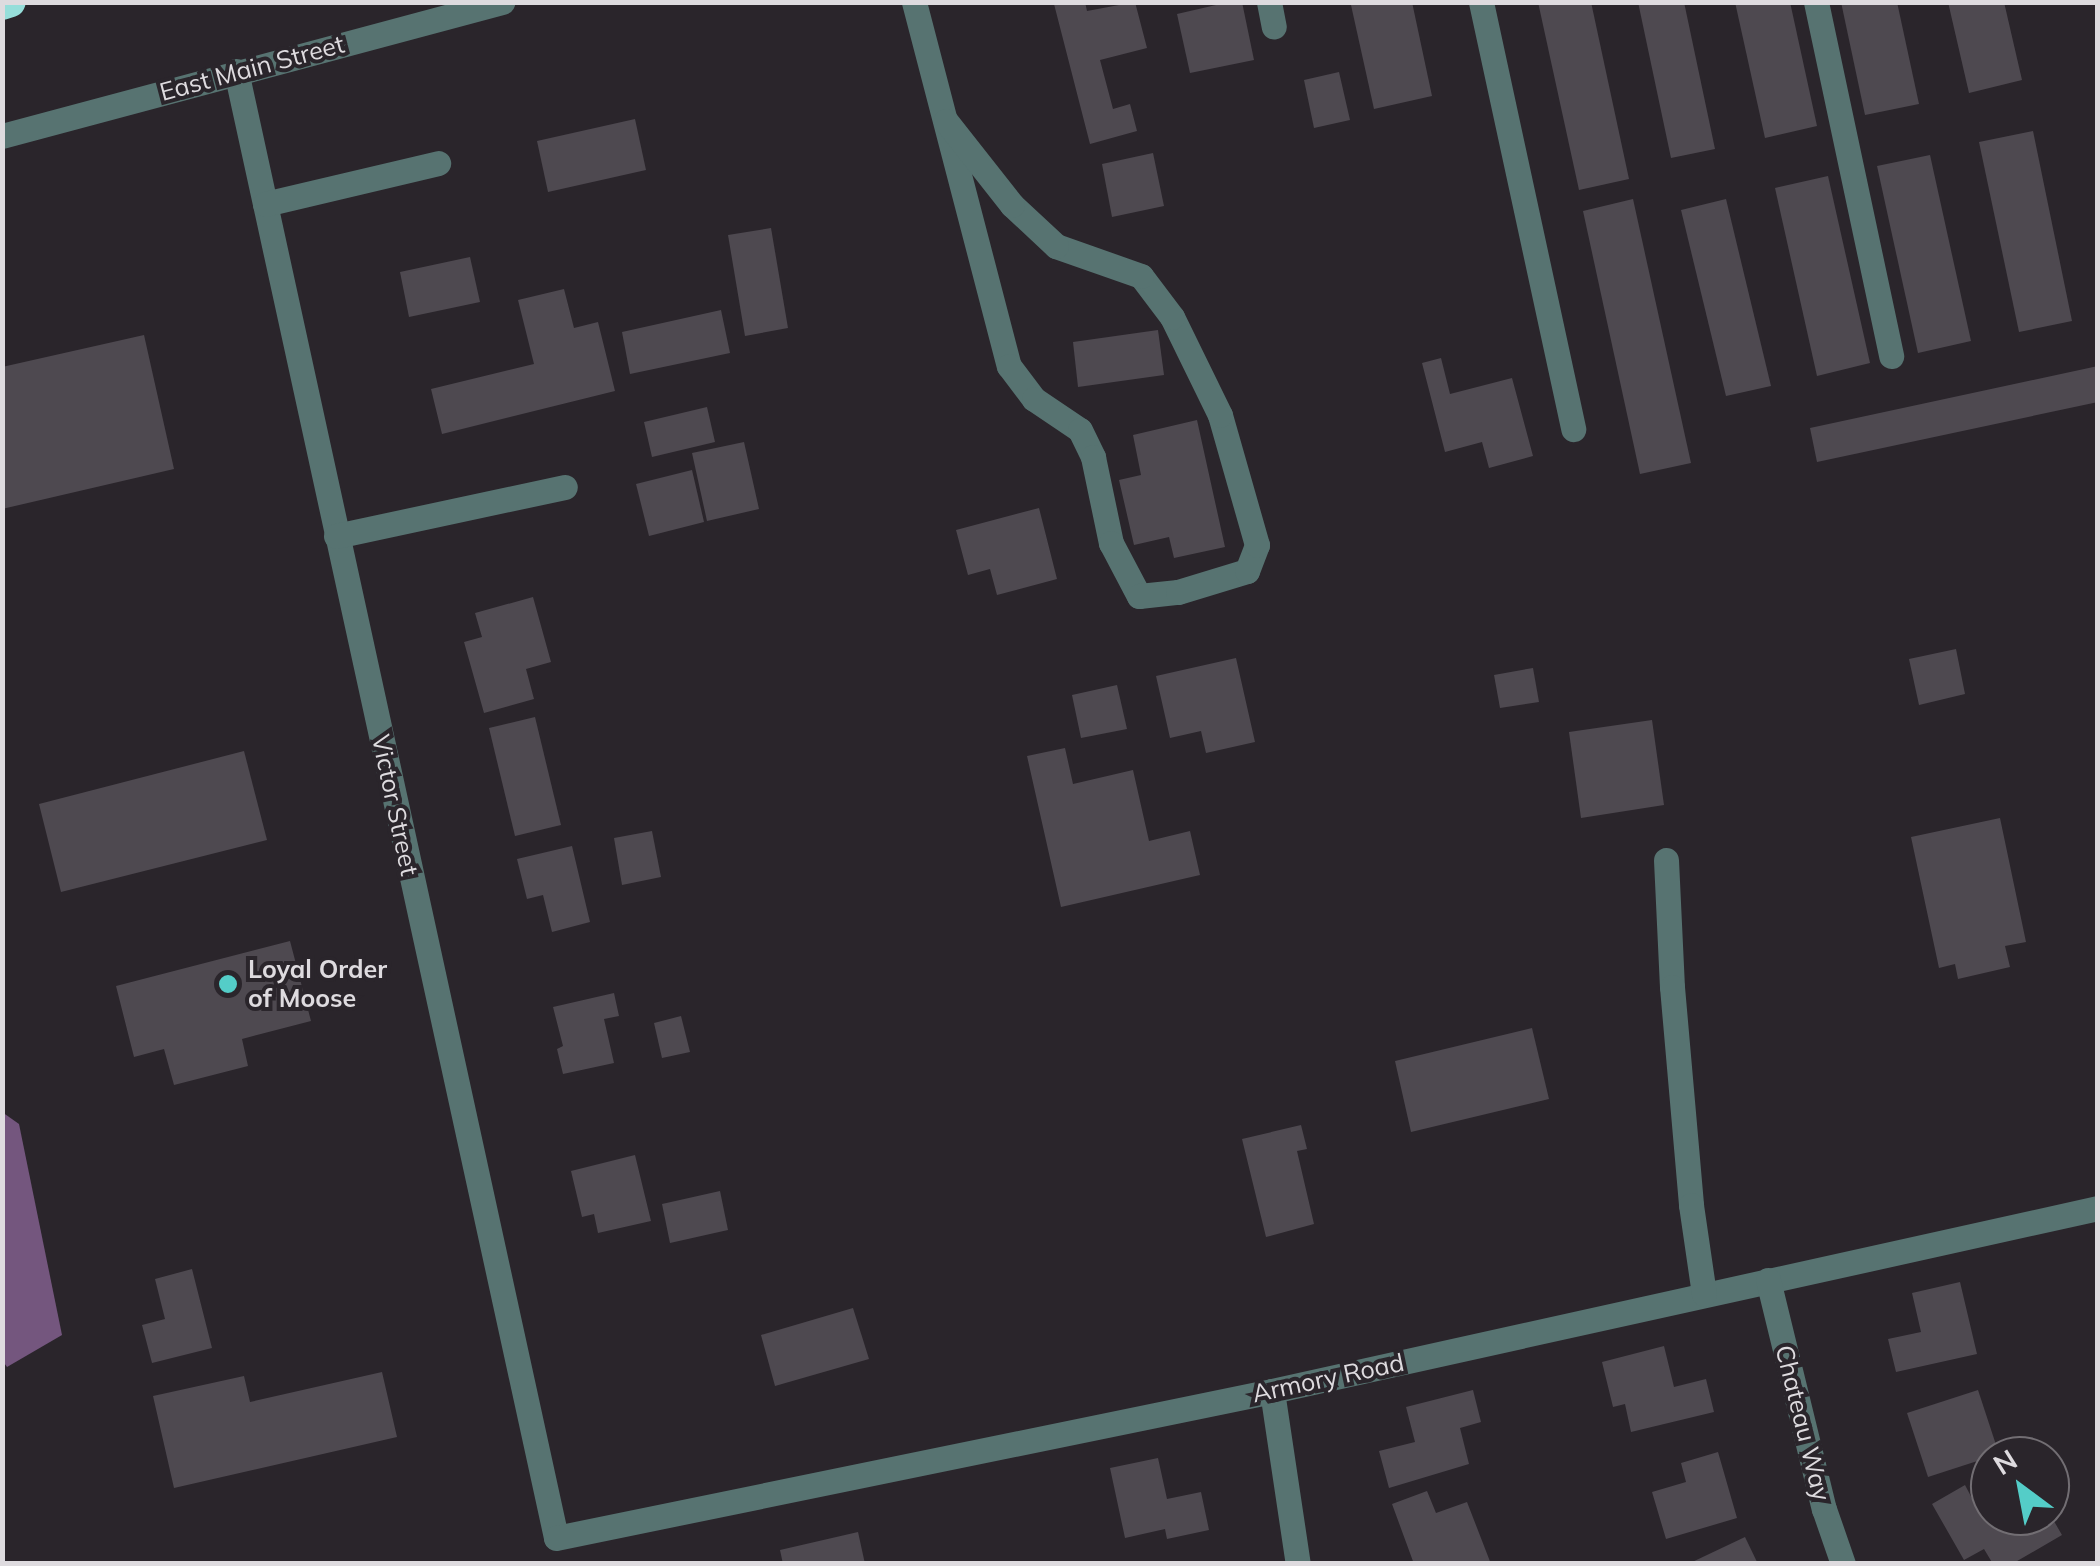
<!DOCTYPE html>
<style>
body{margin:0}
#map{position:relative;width:2100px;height:1566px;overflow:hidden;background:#2a252b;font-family:Mulish,sans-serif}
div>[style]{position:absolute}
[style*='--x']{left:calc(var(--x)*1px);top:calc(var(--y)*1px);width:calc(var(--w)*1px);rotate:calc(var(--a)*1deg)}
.water>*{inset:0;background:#74567e}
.building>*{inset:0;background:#4e4950}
.minor>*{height:25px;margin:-12.5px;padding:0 12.5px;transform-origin:12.5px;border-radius:12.5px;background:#577371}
.highway>*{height:30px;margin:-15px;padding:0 15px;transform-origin:15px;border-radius:15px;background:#96deda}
.dots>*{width:28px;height:28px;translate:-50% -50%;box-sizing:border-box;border:5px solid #2a252b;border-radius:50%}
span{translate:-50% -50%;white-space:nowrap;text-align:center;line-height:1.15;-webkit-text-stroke:8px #2a252b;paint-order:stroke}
.street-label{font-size:25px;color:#dedbdf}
.poi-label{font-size:25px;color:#dedbdf;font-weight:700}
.left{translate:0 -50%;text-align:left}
.frame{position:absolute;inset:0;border:5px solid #dedbdf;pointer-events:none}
.north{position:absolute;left:1970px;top:1436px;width:100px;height:100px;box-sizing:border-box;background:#2a252b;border:2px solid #726e73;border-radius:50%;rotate:328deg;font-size:28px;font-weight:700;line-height:40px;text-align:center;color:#dedbdf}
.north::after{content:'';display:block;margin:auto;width:35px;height:45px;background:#54cdc8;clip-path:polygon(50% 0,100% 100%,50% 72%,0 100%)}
</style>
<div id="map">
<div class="water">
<i style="clip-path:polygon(2px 1112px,19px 1124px,62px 1335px,7px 1367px,2px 1360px)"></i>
</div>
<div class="building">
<i style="clip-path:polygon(1085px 2px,1087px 11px,1135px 2px,1147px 48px,1100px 60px,1113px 109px,1130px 104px,1137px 131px,1090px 144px,1054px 4px)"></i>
<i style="clip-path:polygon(1229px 2px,1242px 2px,1254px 60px,1190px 73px,1177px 14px)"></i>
<i style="clip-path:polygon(1364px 2px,1412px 2px,1432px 96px,1374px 109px,1351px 5px)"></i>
<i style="clip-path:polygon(1538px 2px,1591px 2px,1629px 179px,1579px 190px)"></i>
<i style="clip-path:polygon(1638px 2px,1684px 2px,1715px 149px,1671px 158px)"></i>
<i style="clip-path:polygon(1735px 2px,1790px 2px,1817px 126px,1765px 138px)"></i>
<i style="clip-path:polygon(1841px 2px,1897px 2px,1919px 104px,1865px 115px)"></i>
<i style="clip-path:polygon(1948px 2px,2004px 2px,2022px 80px,1969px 93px)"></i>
<i style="clip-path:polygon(1339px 72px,1350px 120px,1314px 128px,1304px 80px)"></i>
<i style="clip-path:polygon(635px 119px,646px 170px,548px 192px,537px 141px)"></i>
<i style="clip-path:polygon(2033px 131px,2072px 321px,2019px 332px,1979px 142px)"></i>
<i style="clip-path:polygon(1153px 153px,1164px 206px,1112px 217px,1102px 164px)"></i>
<i style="clip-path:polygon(1930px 155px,1971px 341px,1918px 353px,1877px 166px)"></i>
<i style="clip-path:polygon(1828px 176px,1870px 363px,1817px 376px,1775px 188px)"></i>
<i style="clip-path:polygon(1633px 199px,1691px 463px,1640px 474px,1583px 211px)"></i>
<i style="clip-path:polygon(1726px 199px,1771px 386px,1726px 396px,1681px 210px)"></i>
<i style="clip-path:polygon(771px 228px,788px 328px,745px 336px,728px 235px)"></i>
<i style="clip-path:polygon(470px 257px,480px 302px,409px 317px,400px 272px)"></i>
<i style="clip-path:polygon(564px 289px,574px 328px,598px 322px,615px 391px,442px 434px,431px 389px,534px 364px,518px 300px)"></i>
<i style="clip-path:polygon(721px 310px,730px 353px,630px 374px,622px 332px)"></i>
<i style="clip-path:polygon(1158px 330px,1164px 375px,1078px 387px,1073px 342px)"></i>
<i style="clip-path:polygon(144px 335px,174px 469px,2px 509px,2px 367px)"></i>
<i style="clip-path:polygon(1441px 358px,1450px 394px,1512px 378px,1533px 456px,1489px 468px,1482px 442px,1445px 452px,1422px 363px)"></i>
<i style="clip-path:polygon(2098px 366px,2098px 402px,1817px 462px,1810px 428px)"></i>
<i style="clip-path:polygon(707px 407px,715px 442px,652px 457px,644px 422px)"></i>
<i style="clip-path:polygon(1197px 420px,1225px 547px,1174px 558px,1169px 537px,1134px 545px,1119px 480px,1141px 475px,1133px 435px)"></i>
<i style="clip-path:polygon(744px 442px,759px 509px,707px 521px,692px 453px)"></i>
<i style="clip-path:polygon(692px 470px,704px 522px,649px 536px,636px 484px)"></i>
<i style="clip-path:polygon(1039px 508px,1057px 579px,997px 595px,990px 569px,968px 575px,956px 530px)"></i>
<i style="clip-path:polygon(533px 597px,551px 662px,526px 669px,534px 699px,484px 713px,464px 642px,482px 637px,475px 613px)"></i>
<i style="clip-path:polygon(1956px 649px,1965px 694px,1919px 705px,1909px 659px)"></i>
<i style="clip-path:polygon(1236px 658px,1255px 742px,1206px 753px,1201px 731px,1170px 738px,1156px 676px)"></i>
<i style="clip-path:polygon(1533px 668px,1539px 702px,1500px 708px,1494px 675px)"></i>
<i style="clip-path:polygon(1117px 685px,1127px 729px,1081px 738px,1072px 695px)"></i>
<i style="clip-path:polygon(535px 717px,561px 825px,515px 836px,489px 728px)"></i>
<i style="clip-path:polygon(1652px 720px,1664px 805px,1581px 818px,1569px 732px)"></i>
<i style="clip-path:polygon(1065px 748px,1073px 784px,1133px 770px,1149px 841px,1190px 831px,1200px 875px,1061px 907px,1027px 756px)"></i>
<i style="clip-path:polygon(244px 751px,267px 840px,61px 892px,39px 804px)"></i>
<i style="clip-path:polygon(2000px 818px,2026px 942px,2005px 946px,2010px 967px,1958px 979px,1955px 964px,1939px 968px,1911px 837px)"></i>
<i style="clip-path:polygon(652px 831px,661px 877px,622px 885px,614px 838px)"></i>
<i style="clip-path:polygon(572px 846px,590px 922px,552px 932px,543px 895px,527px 899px,517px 859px)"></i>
<i style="clip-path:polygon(290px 941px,311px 1021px,242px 1039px,248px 1066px,174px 1085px,164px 1049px,134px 1057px,116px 986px)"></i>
<i style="clip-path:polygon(614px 993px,619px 1016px,604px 1019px,614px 1063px,563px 1074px,557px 1049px,563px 1046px,553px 1007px)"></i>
<i style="clip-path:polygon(681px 1016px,690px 1052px,662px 1058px,654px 1023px)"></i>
<i style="clip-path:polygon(1532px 1028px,1549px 1099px,1411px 1132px,1395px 1061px)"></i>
<i style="clip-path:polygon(1301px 1125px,1307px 1149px,1297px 1151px,1314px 1224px,1266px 1237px,1242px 1139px)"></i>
<i style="clip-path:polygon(635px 1155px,651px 1221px,598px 1233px,594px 1214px,582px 1217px,571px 1171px)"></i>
<i style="clip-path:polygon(720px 1191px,728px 1230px,670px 1243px,662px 1204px)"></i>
<i style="clip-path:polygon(192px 1269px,212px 1348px,152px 1363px,142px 1325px,165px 1319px,155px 1279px)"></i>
<i style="clip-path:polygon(1960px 1282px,1977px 1354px,1896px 1372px,1888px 1339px,1921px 1332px,1912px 1293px)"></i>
<i style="clip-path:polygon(853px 1308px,869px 1359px,775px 1386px,761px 1335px)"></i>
<i style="clip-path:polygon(1664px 1346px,1674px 1387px,1706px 1379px,1714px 1412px,1631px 1432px,1625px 1404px,1613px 1407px,1602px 1362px)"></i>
<i style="clip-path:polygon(382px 1372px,397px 1437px,174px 1488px,153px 1396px,244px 1376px,250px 1402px)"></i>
<i style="clip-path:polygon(1473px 1390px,1481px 1422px,1460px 1428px,1469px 1464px,1389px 1488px,1379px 1451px,1415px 1442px,1406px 1407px)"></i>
<i style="clip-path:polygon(1978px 1390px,1999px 1454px,1928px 1477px,1907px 1413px)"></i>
<i style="clip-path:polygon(1718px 1452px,1737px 1518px,1666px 1539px,1652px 1492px,1686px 1482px,1681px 1463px)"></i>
<i style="clip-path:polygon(1158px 1458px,1167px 1499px,1201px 1492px,1209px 1530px,1167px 1539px,1165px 1529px,1125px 1538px,1110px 1468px)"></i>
<i style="clip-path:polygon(1965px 1485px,1976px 1506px,1990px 1498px,1990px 1516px,2051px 1516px,2062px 1535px,2012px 1564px,1993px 1564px,1984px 1549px,1964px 1560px,1932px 1504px)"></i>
<i style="clip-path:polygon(1427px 1491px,1436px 1513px,1467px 1502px,1491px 1564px,1414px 1564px,1392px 1504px)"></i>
<i style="clip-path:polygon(858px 1532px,865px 1564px,783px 1564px,780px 1550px)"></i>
<i style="clip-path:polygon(1745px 1537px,1758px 1564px,1688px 1564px)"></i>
</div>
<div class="minor">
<i style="--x:914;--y:2;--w:376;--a:75.4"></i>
<i style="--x:1009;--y:366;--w:41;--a:52.9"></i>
<i style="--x:1034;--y:399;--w:55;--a:34"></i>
<i style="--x:1080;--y:430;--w:30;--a:64"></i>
<i style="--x:1093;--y:457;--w:88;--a:78.2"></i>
<i style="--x:1111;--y:543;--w:60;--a:62.2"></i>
<i style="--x:1139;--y:596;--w:39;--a:-6"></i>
<i style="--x:1178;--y:592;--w:72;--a:-16.9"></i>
<i style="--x:1247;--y:571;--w:28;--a:-69"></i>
<i style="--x:1257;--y:545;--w:135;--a:-105.9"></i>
<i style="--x:1220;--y:415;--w:109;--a:-116.1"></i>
<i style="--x:1172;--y:317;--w:51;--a:-127.1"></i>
<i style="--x:1141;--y:276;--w:90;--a:-160.6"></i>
<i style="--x:1056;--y:246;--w:60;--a:-137"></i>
<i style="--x:1012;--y:205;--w:107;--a:-128.2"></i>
<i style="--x:1269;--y:2;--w:25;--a:79"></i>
<i style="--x:1481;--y:2;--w:437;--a:77.8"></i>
<i style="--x:1816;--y:2;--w:362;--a:78"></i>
<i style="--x:236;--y:71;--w:1501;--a:77.69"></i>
<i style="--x:556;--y:1538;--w:731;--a:-11.6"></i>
<i style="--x:1272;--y:1391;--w:846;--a:-12.49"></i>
<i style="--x:2;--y:136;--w:518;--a:-15"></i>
<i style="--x:265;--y:204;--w:178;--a:-13.3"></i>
<i style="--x:336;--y:536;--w:234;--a:-12.1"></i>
<i style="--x:1666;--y:860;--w:127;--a:87.3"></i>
<i style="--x:1672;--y:987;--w:219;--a:85"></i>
<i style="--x:1691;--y:1205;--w:90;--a:81.7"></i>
<i style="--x:1768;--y:1280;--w:236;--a:76.3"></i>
<i style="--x:1824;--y:1509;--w:58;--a:70.9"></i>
<i style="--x:1272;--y:1391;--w:175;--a:81.5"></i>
</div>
<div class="highway">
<i style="--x:2;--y:5;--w:9;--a:-18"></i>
</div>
<div class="dots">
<i style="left:228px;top:984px;background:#54cdc8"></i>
</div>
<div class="street-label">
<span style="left:252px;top:68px;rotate:-15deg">East Main Street</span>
<span style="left:395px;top:805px;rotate:78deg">Victor Street</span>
<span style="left:1328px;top:1378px;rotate:-12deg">Armory Road</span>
<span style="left:1803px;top:1423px;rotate:76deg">Chateau Way</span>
</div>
<div class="poi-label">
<span class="left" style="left:248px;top:984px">Loyal Order<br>of Moose</span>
</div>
<div class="frame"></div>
<div class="north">N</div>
</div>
